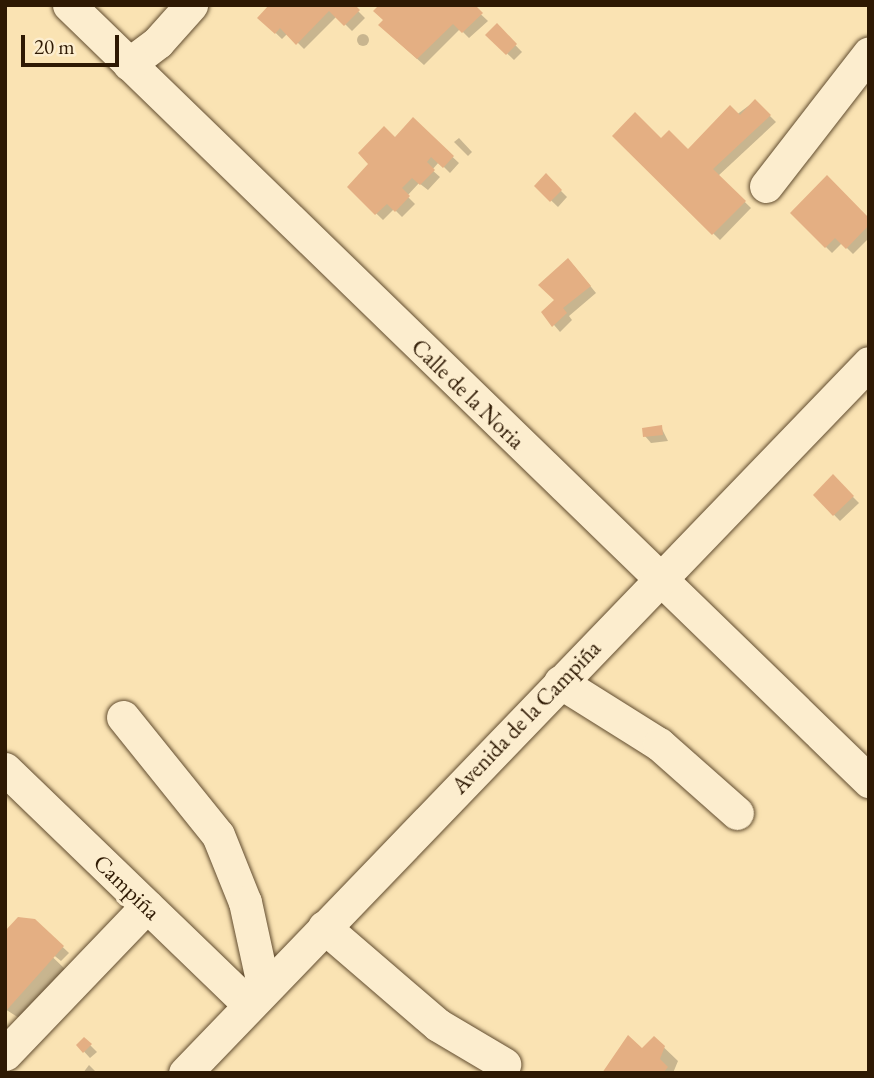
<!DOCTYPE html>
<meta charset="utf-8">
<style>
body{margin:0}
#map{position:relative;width:874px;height:1078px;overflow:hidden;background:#fae3b3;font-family:"EB Garamond",serif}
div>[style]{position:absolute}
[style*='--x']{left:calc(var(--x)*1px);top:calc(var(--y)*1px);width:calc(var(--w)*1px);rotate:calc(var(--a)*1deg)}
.shadow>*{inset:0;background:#0003}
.round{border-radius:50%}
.building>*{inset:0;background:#e4af83}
.roads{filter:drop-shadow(0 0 2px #614c2f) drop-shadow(0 0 2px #614c2f)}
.minor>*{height:33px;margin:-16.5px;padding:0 16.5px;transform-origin:16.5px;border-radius:16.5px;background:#fcedce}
span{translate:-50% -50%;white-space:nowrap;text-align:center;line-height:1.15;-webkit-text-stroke:6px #fcedce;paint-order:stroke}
.street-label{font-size:23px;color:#2e1903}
.frame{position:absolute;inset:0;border:7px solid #2e1903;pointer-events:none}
.scale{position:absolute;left:21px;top:35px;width:98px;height:32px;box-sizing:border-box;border:4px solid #2e1903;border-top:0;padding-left:9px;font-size:21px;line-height:24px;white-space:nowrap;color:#2e1903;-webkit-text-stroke:5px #fcedce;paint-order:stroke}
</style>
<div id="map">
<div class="shadow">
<i style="clip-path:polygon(352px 5px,365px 18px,352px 31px,337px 16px,304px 49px,288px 33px,282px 39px,260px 18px)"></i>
<i style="clip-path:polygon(471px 5px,488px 21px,469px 38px,460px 29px,424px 65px,386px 31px)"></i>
<i style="clip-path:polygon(497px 26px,522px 52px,514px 60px,488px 35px)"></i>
<i class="round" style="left:357px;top:34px;width:12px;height:12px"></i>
<i style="clip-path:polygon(755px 101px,776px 122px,718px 176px,751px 208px,720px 240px,614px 136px,661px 141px,688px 151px)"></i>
<i style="clip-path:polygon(413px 120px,459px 163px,450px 173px,439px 162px,432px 170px,440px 177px,428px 190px,419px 183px,407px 196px,415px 204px,402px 217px,394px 209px,383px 220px,349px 187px)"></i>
<i style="clip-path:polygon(459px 138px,472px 152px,468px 156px,454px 142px)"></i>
<i style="clip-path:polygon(546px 176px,567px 197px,558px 207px,536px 186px)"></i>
<i style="clip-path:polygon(792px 213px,869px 220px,869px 238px,853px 254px,842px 243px,832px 253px)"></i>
<i style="clip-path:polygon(574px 266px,596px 293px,569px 316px,572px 320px,560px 332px,543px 312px,556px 300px)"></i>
<i style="clip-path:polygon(661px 427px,668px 441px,651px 443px,645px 436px)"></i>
<i style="clip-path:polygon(833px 477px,859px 503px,840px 521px,815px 495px)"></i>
<i style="clip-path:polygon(35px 921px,69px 953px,61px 961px,36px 941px,66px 970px,19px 1018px,5px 1009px)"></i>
<i style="clip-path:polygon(628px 1038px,642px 1051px,654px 1038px,678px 1061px,673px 1073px,604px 1073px)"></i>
<i style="clip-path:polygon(84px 1039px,97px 1052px,90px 1058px,78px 1045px)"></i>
<i style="clip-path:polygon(89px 1065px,95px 1071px,96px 1073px,83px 1073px)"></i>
</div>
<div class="building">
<i style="clip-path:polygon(269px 5px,355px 5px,360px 10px,344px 26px,329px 11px,296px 45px,280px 28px,275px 34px,257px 18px)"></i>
<i style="clip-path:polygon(379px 5px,475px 5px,483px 13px,462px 33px,453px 24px,417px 59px,378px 25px,383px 20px,373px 11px)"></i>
<i style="clip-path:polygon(497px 23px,517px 44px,506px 55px,485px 35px)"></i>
<i style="clip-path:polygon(755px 99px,771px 115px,713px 169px,746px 201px,712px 235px,612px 136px,635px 112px,661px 138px,669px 130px,688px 149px,730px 105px,740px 115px)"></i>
<i style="clip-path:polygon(413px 117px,454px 156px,443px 168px,431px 157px,427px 162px,435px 170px,420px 185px,412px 178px,402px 188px,410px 196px,395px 212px,387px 204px,375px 215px,347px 187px,368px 164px,358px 153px,384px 126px,395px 137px)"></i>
<i style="clip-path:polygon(546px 173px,562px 190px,550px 202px,534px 186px)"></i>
<i style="clip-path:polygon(827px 175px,869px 218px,869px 225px,846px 249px,835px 238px,825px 248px,790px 213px)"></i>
<i style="clip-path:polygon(568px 258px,591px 286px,563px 308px,567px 313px,552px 327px,541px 312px,554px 300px,538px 285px)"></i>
<i style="clip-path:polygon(662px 425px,663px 435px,643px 437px,642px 428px)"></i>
<i style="clip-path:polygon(833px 474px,854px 496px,833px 516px,813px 495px)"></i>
<i style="clip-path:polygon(18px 917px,35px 919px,64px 946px,5px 1012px,5px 931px)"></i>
<i style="clip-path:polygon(628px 1035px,642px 1048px,654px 1036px,665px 1046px,660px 1059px,668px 1067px,663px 1073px,602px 1073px)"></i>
<i style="clip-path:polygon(84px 1037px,92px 1044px,83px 1053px,76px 1045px)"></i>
</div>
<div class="roads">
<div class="minor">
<i style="--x:69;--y:5;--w:1115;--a:44.13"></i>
<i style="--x:129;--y:64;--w:36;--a:-37"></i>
<i style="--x:158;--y:42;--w:50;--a:-48.3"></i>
<i style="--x:766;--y:186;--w:168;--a:-52.2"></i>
<i style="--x:560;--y:682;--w:117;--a:32.1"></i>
<i style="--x:659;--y:744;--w:104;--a:41.5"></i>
<i style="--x:123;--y:717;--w:151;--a:51.2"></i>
<i style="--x:218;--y:835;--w:72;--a:68.1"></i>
<i style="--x:245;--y:902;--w:89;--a:77.7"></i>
<i style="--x:5;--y:769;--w:339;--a:44"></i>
<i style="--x:324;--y:927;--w:150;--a:40.7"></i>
<i style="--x:438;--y:1025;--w:77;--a:30.6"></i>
<i style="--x:5;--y:1054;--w:205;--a:-46.2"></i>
<i style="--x:185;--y:1073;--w:986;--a:-46.07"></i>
</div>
</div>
<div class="street-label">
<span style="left:468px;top:394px;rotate:44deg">Calle de la Noria</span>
<span style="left:526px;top:717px;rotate:-46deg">Avenida de la Campiña</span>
<span style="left:127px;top:887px;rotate:44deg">Campiña</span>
</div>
<div class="frame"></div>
<div class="scale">20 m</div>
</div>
